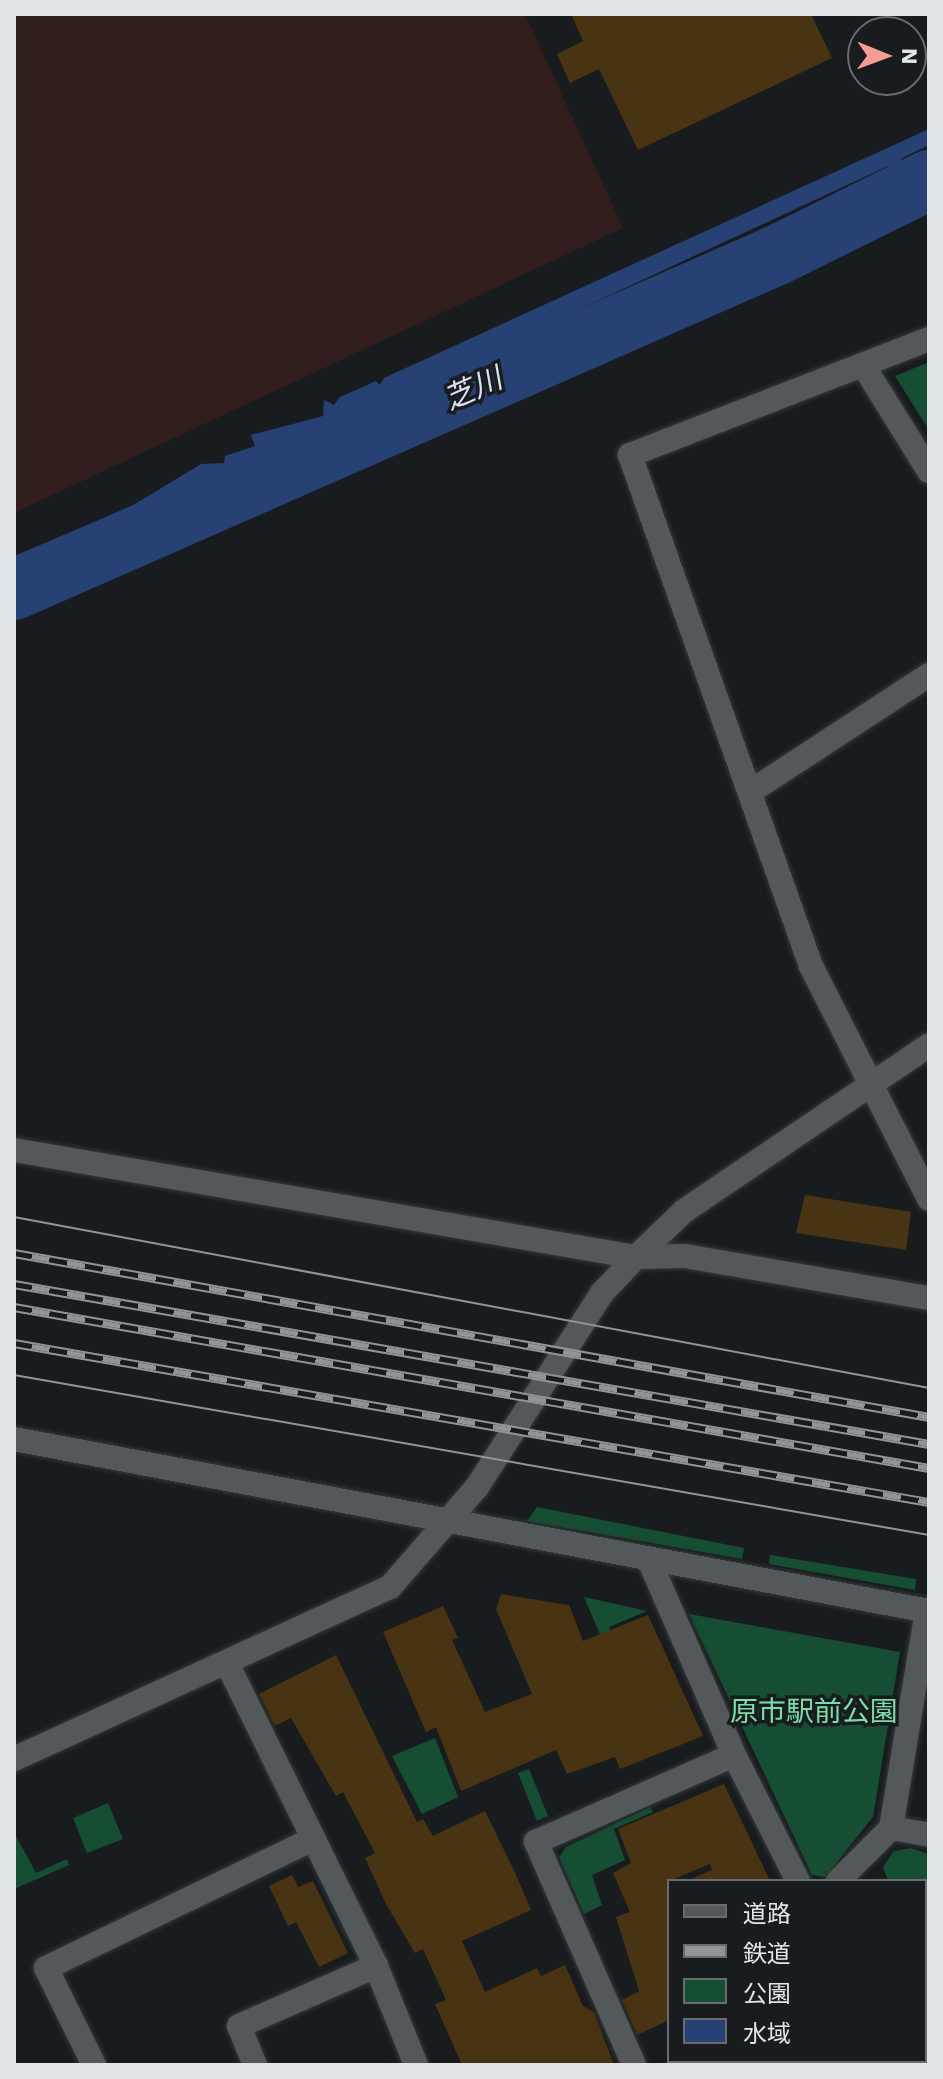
<!DOCTYPE html>
<meta charset="utf-8">
<style>
body{margin:0}
#map{position:relative;width:943px;height:2079px;overflow:hidden;background:#191c1f;font-family:"Work Sans","Noto Sans JP",sans-serif}
div>[style]{position:absolute}
[style*='--x']{left:calc(var(--x)*1px);top:calc(var(--y)*1px);width:calc(var(--w)*1px);rotate:calc(var(--a)*1deg)}
.industrial>*{inset:0;background:#301d1c}
.green>*{inset:0;background:#164e34}
.water>*{inset:0;background:#284175}
.river>*{height:60px;margin:-30px;padding:0 30px;transform-origin:30px;border-radius:30px;background:#284175}
.building>*{inset:0;background:#483312}
.roads{filter:drop-shadow(0 0 2px #36383a) drop-shadow(0 0 2px #36383a)}
.minor>*{height:24px;margin:-12px;padding:0 12px;transform-origin:12px;border-radius:12px;background:#53585b}
.tram>*{height:2px;margin:-1px;padding:0 1px;transform-origin:1px;border-radius:1px;background:#929597}
.rail>*{height:9px;margin-top:-4.5px;transform-origin:0;background:repeating-linear-gradient(90deg,#191c1f 0 18px,#929597 0 36px);box-sizing:border-box;border-block:2px solid #929597}
span{translate:-50% -50%;white-space:nowrap;text-align:center;line-height:1.15;-webkit-text-stroke:7px #191c1f;paint-order:stroke}
.park-label{font-size:28px;color:#78dea8}
.water-label{font-size:30px;color:#d8e1f1;font-style:italic}
.frame{position:absolute;inset:0;border:16px solid #e2e5e7;pointer-events:none}
.legend{position:absolute;left:667px;top:1879px;width:260px;height:184px;box-sizing:border-box;background:#191c1f;border:2px solid #696c6f;margin:0;padding:10px 14px;list-style:none;font-size:24px;color:#e2e5e7}
.legend li{display:flex;align-items:center;gap:16px;height:40px}
.legend b{width:40px;border:2px solid #696c6f}
.north{position:absolute;left:847px;top:16px;width:80px;height:80px;box-sizing:border-box;background:#191c1f;border:2px solid #696c6f;border-radius:50%;rotate:91deg;font-size:22px;font-weight:700;line-height:32px;text-align:center;color:#e2e5e7}
.north::after{content:'';display:block;margin:auto;width:28px;height:36px;background:#f59c95;clip-path:polygon(50% 0,100% 100%,50% 72%,0 100%)}
</style>
<div id="map">
<div class="industrial">
<i style="clip-path:polygon(14px 14px,525px 14px,623px 228px,14px 513px)"></i>
</div>
<div class="green">
<i style="clip-path:polygon(929px 362px,929px 430px,895px 376px)"></i>
<i style="clip-path:polygon(537px 1507px,744px 1548px,742px 1559px,527px 1521px)"></i>
<i style="clip-path:polygon(770px 1555px,916px 1579px,915px 1590px,769px 1564px)"></i>
<i style="clip-path:polygon(584px 1597px,647px 1611px,609px 1627px,630px 1679px,625px 1693px)"></i>
<i style="clip-path:polygon(689px 1614px,900px 1652px,873px 1817px,825px 1877px,812px 1875px)"></i>
<i style="clip-path:polygon(435px 1738px,458px 1797px,422px 1814px,392px 1756px)"></i>
<i style="clip-path:polygon(529px 1769px,548px 1816px,537px 1821px,518px 1773px)"></i>
<i style="clip-path:polygon(108px 1803px,123px 1839px,87px 1853px,73px 1818px)"></i>
<i style="clip-path:polygon(650px 1807px,653px 1812px,614px 1829px,625px 1860px,592px 1875px,602px 1905px,584px 1914px,559px 1857px,566px 1847px)"></i>
<i style="clip-path:polygon(16px 1836px,36px 1873px,67px 1859px,69px 1865px,14px 1889px)"></i>
<i style="clip-path:polygon(911px 1848px,929px 1854px,925px 1960px,925px 1881px,888px 1881px,883px 1867px,894px 1851px)"></i>
</div>
<div class="water">
<i style="clip-path:polygon(929px 129px,929px 145px,902px 158px,897px 167px,888px 166px,541px 327px,553px 343px,552px 357px,530px 358px,527px 343px,536px 339px,534px 329px,504px 352px,435px 379px,406px 400px,328px 437px,322px 446px,314px 441px,271px 459px,165px 503px,164px 511px,150px 517px,147px 511px,14px 573px,14px 556px,130px 507px,201px 464px,224px 463px,225px 456px,255px 446px,251px 435px,323px 416px,324px 400px,334px 405px,340px 397px,376px 381px,380px 385px,384px 378px)"></i>
</div>
<div class="river">
<i style="--x:14;--y:590;--w:831;--a:-23.7"></i>
<i style="--x:775;--y:256;--w:172;--a:-26.3"></i>
</div>
<div class="building">
<i style="clip-path:polygon(571px 14px,811px 14px,832px 58px,638px 150px,599px 69px,570px 83px,557px 54px,583px 41px)"></i>
<i style="clip-path:polygon(805px 1195px,911px 1212px,906px 1250px,796px 1233px)"></i>
<i style="clip-path:polygon(501px 1594px,569px 1605px,583px 1641px,648px 1615px,703px 1736px,620px 1769px,615px 1757px,567px 1774px,556px 1750px,461px 1791px,436px 1727px,426px 1732px,383px 1632px,443px 1606px,458px 1638px,452px 1640px,485px 1712px,532px 1694px,496px 1609px)"></i>
<i style="clip-path:polygon(336px 1655px,417px 1822px,423px 1819px,433px 1836px,485px 1811px,517px 1877px,531px 1910px,462px 1941px,485px 1992px,537px 1968px,541px 1976px,565px 1965px,583px 2006px,594px 2012px,614px 2065px,462px 2065px,435px 2004px,446px 2000px,423px 1949px,415px 1953px,386px 1904px,365px 1858px,375px 1853px,343px 1792px,336px 1796px,291px 1718px,275px 1726px,259px 1694px)"></i>
<i style="clip-path:polygon(724px 1784px,770px 1881px,687px 1881px,712px 1870px,710px 1864px,669px 1881px,669px 2020px,637px 2035px,622px 2000px,639px 1991px,616px 1917px,630px 1912px,613px 1873px,631px 1863px,618px 1829px)"></i>
<i style="clip-path:polygon(292px 1875px,298px 1887px,313px 1881px,348px 1953px,319px 1967px,296px 1922px,288px 1926px,269px 1886px)"></i>
</div>
<div class="roads">
<div class="minor">
<i style="--x:929;--y:339;--w:321;--a:158.8"></i>
<i style="--x:630;--y:455;--w:542;--a:70.5"></i>
<i style="--x:811;--y:966;--w:261;--a:63.1"></i>
<i style="--x:863;--y:365;--w:125;--a:58.1"></i>
<i style="--x:750;--y:792;--w:214;--a:-33.2"></i>
<i style="--x:14;--y:1150;--w:631;--a:9.76"></i>
<i style="--x:636;--y:1257;--w:49;--a:-1.2"></i>
<i style="--x:685;--y:1256;--w:248;--a:9.8"></i>
<i style="--x:14;--y:1439;--w:931;--a:10.65"></i>
<i style="--x:649;--y:1560;--w:213;--a:66.4"></i>
<i style="--x:734;--y:1755;--w:141;--a:63.1"></i>
<i style="--x:227;--y:1663;--w:338;--a:63.8"></i>
<i style="--x:376;--y:1966;--w:107;--a:68"></i>
<i style="--x:14;--y:1759;--w:413;--a:-24.6"></i>
<i style="--x:390;--y:1587;--w:133;--a:-49"></i>
<i style="--x:477;--y:1487;--w:231;--a:-57.2"></i>
<i style="--x:602;--y:1293;--w:50;--a:-46.6"></i>
<i style="--x:636;--y:1257;--w:66;--a:-43.8"></i>
<i style="--x:684;--y:1211;--w:296;--a:-34.1"></i>
<i style="--x:891;--y:1828;--w:39;--a:10"></i>
<i style="--x:838;--y:1881;--w:75;--a:-45"></i>
<i style="--x:891;--y:1828;--w:220;--a:-80.6"></i>
<i style="--x:880;--y:2061;--w:4;--a:76"></i>
<i style="--x:94;--y:2065;--w:108;--a:-116.3"></i>
<i style="--x:46;--y:1968;--w:297;--a:-25.8"></i>
<i style="--x:255;--y:2065;--w:42;--a:-112.3"></i>
<i style="--x:239;--y:2026;--w:150;--a:-23.7"></i>
<i style="--x:634;--y:2065;--w:244;--a:-113.7"></i>
<i style="--x:536;--y:1842;--w:216;--a:-23.7"></i>
</div>
</div>
<div class="tram">
<i style="--x:14;--y:1217;--w:931;--a:10.59"></i>
<i style="--x:14;--y:1375;--w:929;--a:9.92"></i>
</div>
<div class="rail">
<i style="--x:14;--y:1253;--w:930;--a:10.16"></i>
<i style="--x:14;--y:1284;--w:929;--a:9.92"></i>
<i style="--x:14;--y:1307;--w:929;--a:9.98"></i>
<i style="--x:14;--y:1343;--w:929;--a:9.86"></i>
</div>
<div class="park-label">
<span style="left:814px;top:1712px">原市駅前公園</span>
</div>
<div class="water-label">
<span style="left:473px;top:389px;rotate:-24deg">芝川</span>
</div>
<div class="frame"></div>
<ul class="legend">
<li><b style="height:10px;background:#53585b"></b>道路</li>
<li><b style="height:10px;background:#929597"></b>鉄道</li>
<li><b style="height:22px;background:#164e34"></b>公園</li>
<li><b style="height:22px;background:#284175"></b>水域</li>
</ul>
<div class="north">N</div>
</div>
